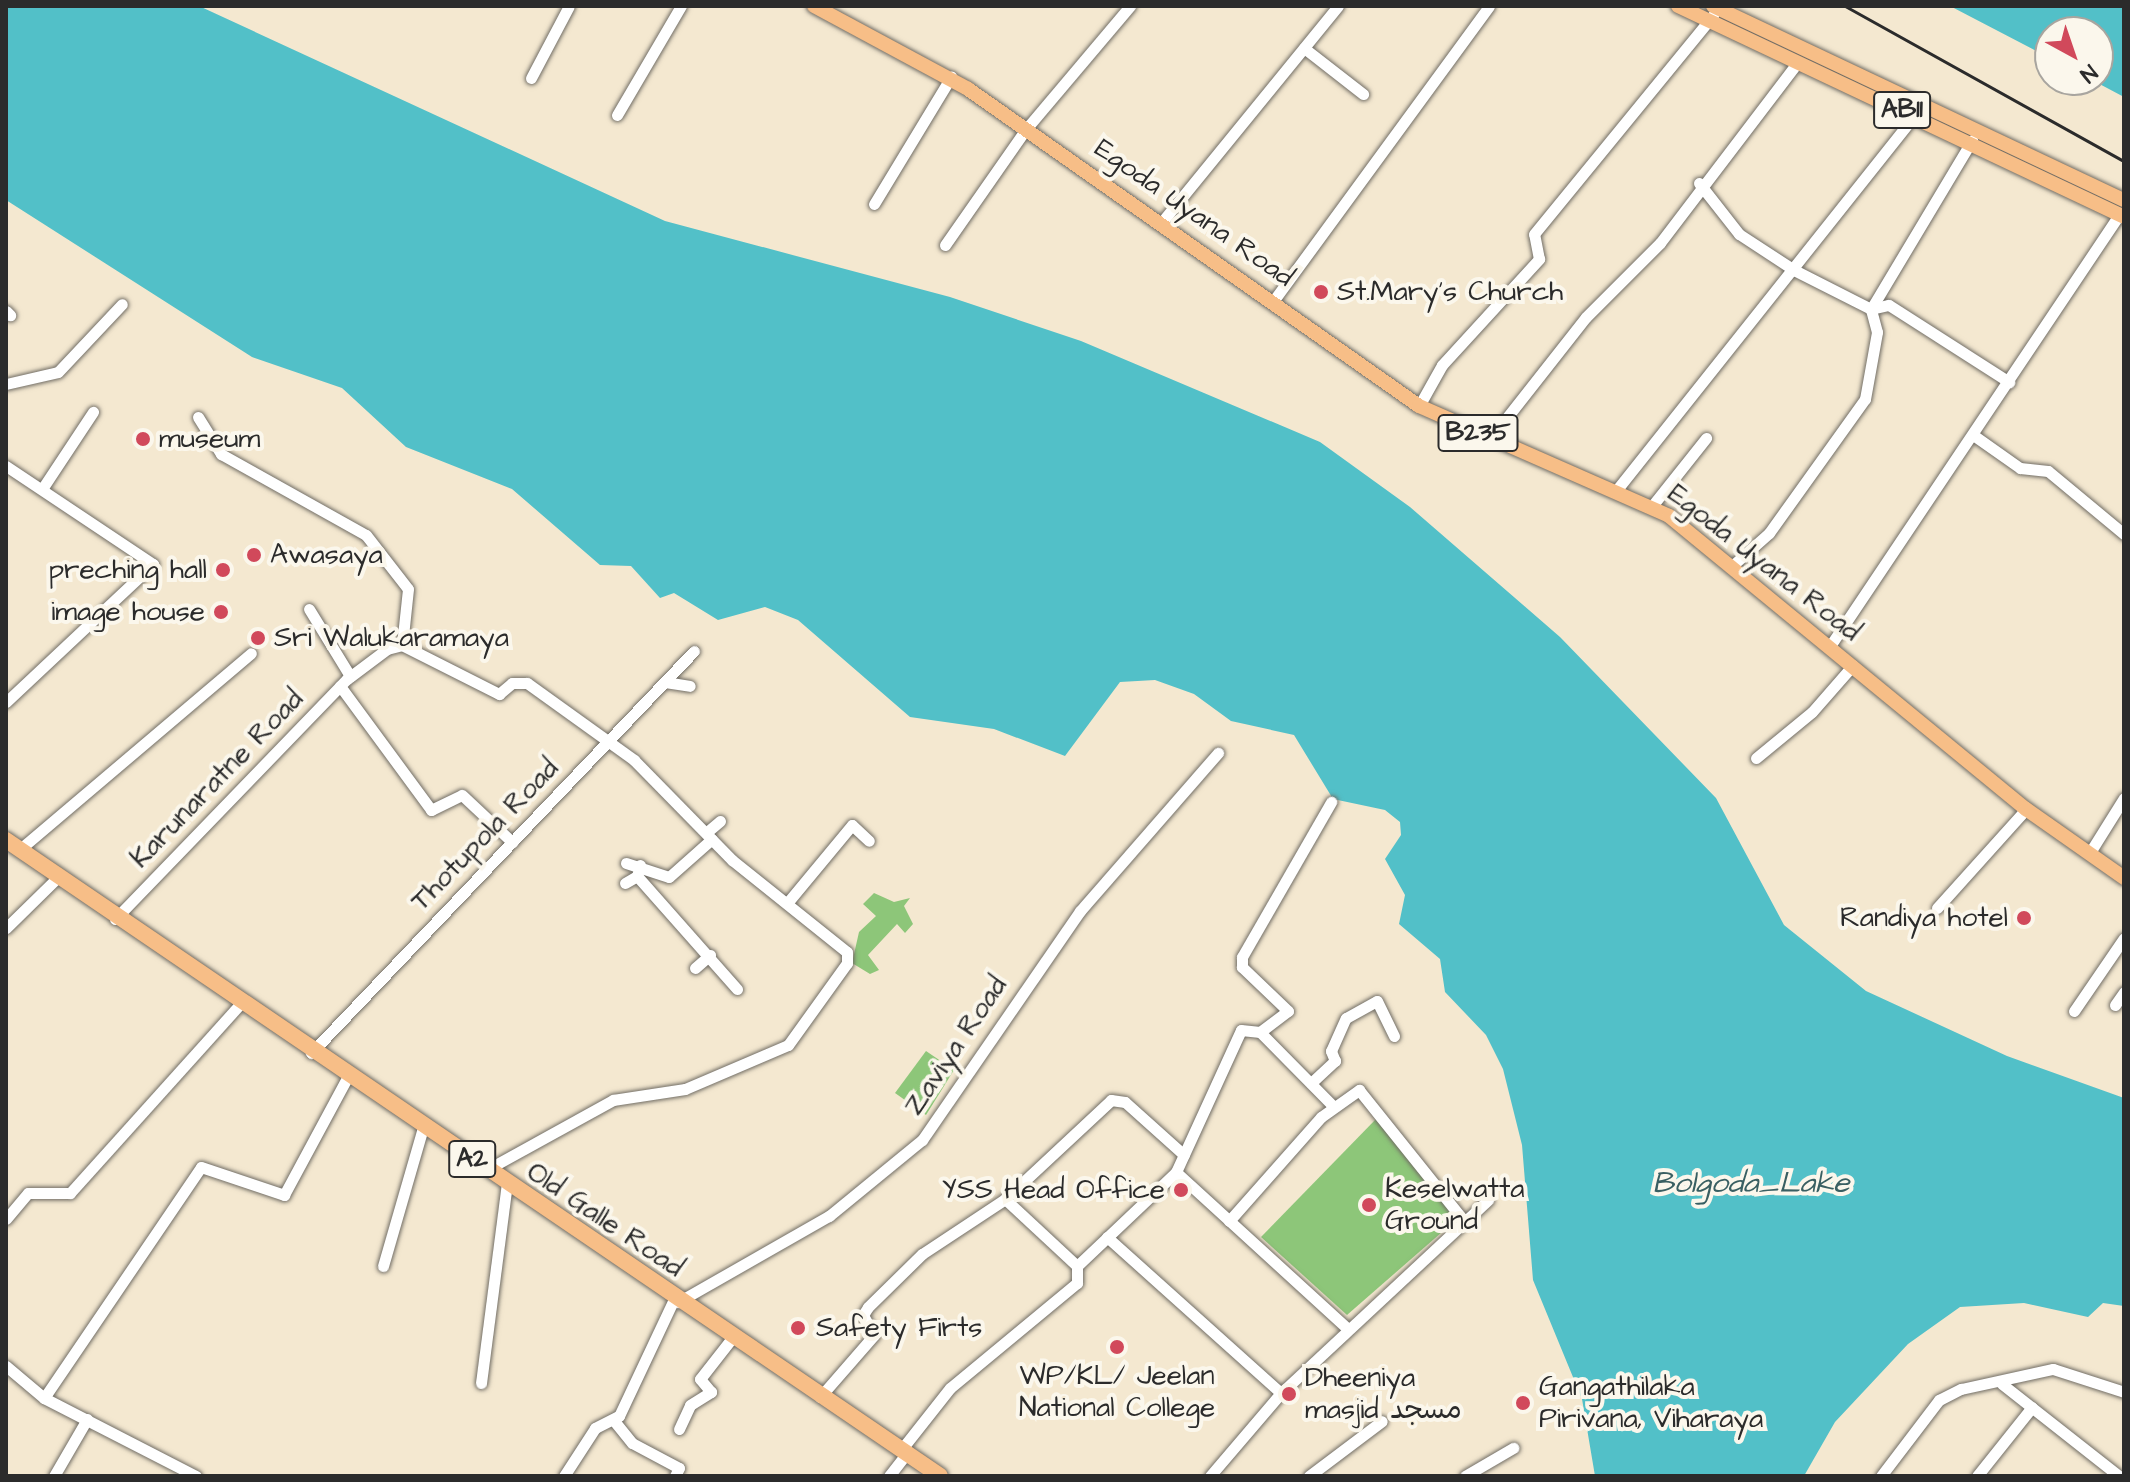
<!DOCTYPE html>
<meta charset="utf-8">
<style>
body{margin:0}
#map{position:relative;width:2130px;height:1482px;overflow:hidden;background:#f4e8d0;font-family:"Architects Daughter","Playpen Sans Arabic",sans-serif}
div>[style]{position:absolute}
[style*='--x']{left:calc(var(--x)*1px);top:calc(var(--y)*1px);width:calc(var(--w)*1px);rotate:calc(var(--a)*1deg)}
.green>*{inset:0;background:#8dc679}
.water>*{inset:0;background:#52c0c8}
.roads{filter:drop-shadow(0 0 2px #716d65) drop-shadow(0 0 2px #716d65)}
.minor>*{height:11px;margin:-5.5px;padding:0 5.5px;transform-origin:5.5px;border-radius:5.5px;background:#fff}
.major>*{height:14px;margin:-7px;padding:0 7px;transform-origin:7px;border-radius:7px;background:#f7be87}
.highway>*{height:16px;margin:-8px;padding:0 8px;transform-origin:8px;border-radius:8px;background:#f7be87}
.rail>*{height:3px;margin:-1.5px;padding:0 1.5px;transform-origin:1.5px;border-radius:1.5px;background:#2b2b2b}
.dots>*{width:22px;height:22px;translate:-50% -50%;box-sizing:border-box;border:4px solid #fbf7ec;border-radius:50%}
span{translate:-50% -50%;white-space:nowrap;text-align:center;line-height:1.15;-webkit-text-stroke:8px #fbf7ec;paint-order:stroke}
.shield-label span{padding:2px 6px;background:#fbf7ec;border:2px solid;border-radius:6px;-webkit-text-stroke-width:0}
.shield-label{font-size:26px;color:#2b2b2b;font-weight:700}
.street-label{font-size:28px;color:#2b2b2b}
.poi-label{font-size:28px;color:#2b2b2b}
.left{translate:0 -50%;text-align:left}
.right{translate:-100% -50%;text-align:right}
.water-label{font-size:30px;color:#395f62;font-style:italic}
.frame{position:absolute;inset:0;border:8px solid #2b2b2b;pointer-events:none}
.north{position:absolute;left:2034px;top:16px;width:80px;height:80px;box-sizing:border-box;background:#fbf7ec;border:2px solid #a8a59f;border-radius:50%;rotate:140deg;font-size:22px;font-weight:700;line-height:32px;text-align:center;color:#2b2b2b}
.north::after{content:'';display:block;margin:auto;width:28px;height:36px;background:#d1495b;clip-path:polygon(50% 0,100% 100%,50% 72%,0 100%)}
</style>
<div id="map">
<div class="green">
<i style="clip-path:polygon(874px 893px,894px 902px,910px 898px,904px 906px,913px 924px,905px 933px,897px 924px,868px 955px,879px 970px,870px 974px,852px 963px,859px 932px,876px 916px,863px 904px)"></i>
<i style="clip-path:polygon(926px 1051px,954px 1070px,926px 1115px,895px 1093px)"></i>
<i style="clip-path:polygon(1376px 1119px,1457px 1219px,1347px 1315px,1261px 1237px)"></i>
</div>
<div class="water">
<i style="clip-path:polygon(6px 6px,199px 6px,665px 221px,950px 297px,1081px 341px,1320px 442px,1410px 507px,1560px 637px,1716px 798px,1784px 925px,1866px 991px,2007px 1056px,2124px 1098px,2124px 1306px,2103px 1303px,2088px 1317px,2024px 1303px,1960px 1307px,1908px 1344px,1835px 1422px,1804px 1476px,1595px 1476px,1582px 1399px,1533px 1280px,1522px 1145px,1503px 1069px,1486px 1035px,1445px 992px,1440px 959px,1399px 924px,1405px 895px,1385px 859px,1401px 835px,1400px 822px,1385px 810px,1333px 799px,1294px 735px,1231px 721px,1194px 694px,1155px 680px,1120px 682px,1065px 756px,994px 729px,910px 717px,798px 620px,765px 607px,718px 620px,674px 593px,660px 598px,631px 566px,600px 565px,512px 489px,406px 447px,342px 388px,252px 357px,6px 200px)"></i>
<i style="clip-path:polygon(1950px 6px,2124px 6px,2124px 97px,2092px 80px,2098px 80px,2098px 32px,2050px 32px,2050px 58px)"></i>
</div>
<div class="roads">
<div class="minor">
<i style="--x:1304;--y:48;--w:75;--a:37.9"></i>
<i style="--x:531;--y:78;--w:81;--a:-62.2"></i>
<i style="--x:617;--y:115;--w:126;--a:-59.6"></i>
<i style="--x:1699;--y:183;--w:65;--a:51.9"></i>
<i style="--x:1739;--y:234;--w:66;--a:33.2"></i>
<i style="--x:1794;--y:270;--w:86;--a:26.9"></i>
<i style="--x:1871;--y:309;--w:18;--a:-13"></i>
<i style="--x:1889;--y:305;--w:143;--a:32.7"></i>
<i style="--x:874;--y:204;--w:149;--a:-58.8"></i>
<i style="--x:1161;--y:223;--w:280;--a:-50.8"></i>
<i style="--x:945;--y:245;--w:141;--a:-55.1"></i>
<i style="--x:1026;--y:129;--w:161;--a:-49.8"></i>
<i style="--x:1274;--y:300;--w:364;--a:-53.8"></i>
<i style="--x:6;--y:311;--w:6;--a:45"></i>
<i style="--x:6;--y:384;--w:53;--a:-13"></i>
<i style="--x:58;--y:372;--w:93;--a:-46.7"></i>
<i style="--x:1419;--y:406;--w:47;--a:-60.7"></i>
<i style="--x:1442;--y:365;--w:144;--a:-47.5"></i>
<i style="--x:1539;--y:259;--w:25;--a:-101"></i>
<i style="--x:1534;--y:234;--w:283;--a:-50.7"></i>
<i style="--x:198;--y:417;--w:44;--a:58.1"></i>
<i style="--x:221;--y:454;--w:166;--a:29.2"></i>
<i style="--x:366;--y:535;--w:68;--a:52.1"></i>
<i style="--x:408;--y:589;--w:56;--a:96.1"></i>
<i style="--x:1976;--y:437;--w:54;--a:35.2"></i>
<i style="--x:2020;--y:468;--w:28;--a:6"></i>
<i style="--x:2048;--y:471;--w:99;--a:39.7"></i>
<i style="--x:1490;--y:439;--w:155;--a:-51.8"></i>
<i style="--x:1586;--y:317;--w:105;--a:-45"></i>
<i style="--x:1660;--y:243;--w:228;--a:-52.7"></i>
<i style="--x:6;--y:466;--w:177;--a:33.7"></i>
<i style="--x:153;--y:564;--w:202;--a:136.8"></i>
<i style="--x:44;--y:486;--w:89;--a:-56.5"></i>
<i style="--x:1615;--y:492;--w:480;--a:-51.5"></i>
<i style="--x:1652;--y:506;--w:87;--a:-51.5"></i>
<i style="--x:1733;--y:565;--w:48;--a:-41.6"></i>
<i style="--x:1769;--y:533;--w:165;--a:-54.4"></i>
<i style="--x:1865;--y:399;--w:68;--a:-79.8"></i>
<i style="--x:1877;--y:332;--w:24;--a:-105"></i>
<i style="--x:1871;--y:309;--w:197;--a:-59.1"></i>
<i style="--x:309;--y:609;--w:79;--a:58.5"></i>
<i style="--x:1830;--y:646;--w:519;--a:-56.16"></i>
<i style="--x:665;--y:682;--w:25;--a:9"></i>
<i style="--x:340;--y:686;--w:154;--a:53.7"></i>
<i style="--x:431;--y:810;--w:34;--a:-26"></i>
<i style="--x:462;--y:795;--w:69;--a:43.2"></i>
<i style="--x:1756;--y:758;--w:72;--a:-39.4"></i>
<i style="--x:1812;--y:712;--w:62;--a:-48.9"></i>
<i style="--x:707;--y:832;--w:17;--a:-40"></i>
<i style="--x:19;--y:850;--w:304;--a:-40.3"></i>
<i style="--x:2089;--y:854;--w:66;--a:-58"></i>
<i style="--x:626;--y:863;--w:45;--a:18"></i>
<i style="--x:669;--y:877;--w:57;--a:-41.5"></i>
<i style="--x:640;--y:865;--w:11;--a:105"></i>
<i style="--x:637;--y:876;--w:151;--a:48.5"></i>
<i style="--x:625;--y:883;--w:14;--a:-30"></i>
<i style="--x:788;--y:902;--w:100;--a:-50.3"></i>
<i style="--x:852;--y:825;--w:23;--a:43"></i>
<i style="--x:1937;--y:908;--w:133;--a:-48"></i>
<i style="--x:115;--y:919;--w:334;--a:-46"></i>
<i style="--x:347;--y:679;--w:50;--a:-36.9"></i>
<i style="--x:387;--y:649;--w:16;--a:-15"></i>
<i style="--x:402;--y:645;--w:109;--a:26.8"></i>
<i style="--x:499;--y:694;--w:17;--a:-40"></i>
<i style="--x:512;--y:683;--w:15;--a:0"></i>
<i style="--x:527;--y:683;--w:132;--a:35.7"></i>
<i style="--x:634;--y:760;--w:140;--a:45.6"></i>
<i style="--x:732;--y:860;--w:147;--a:38.7"></i>
<i style="--x:847;--y:952;--w:11;--a:90"></i>
<i style="--x:847;--y:963;--w:101;--a:125.7"></i>
<i style="--x:788;--y:1045;--w:112;--a:156.9"></i>
<i style="--x:685;--y:1089;--w:73;--a:171.3"></i>
<i style="--x:613;--y:1100;--w:143;--a:151.1"></i>
<i style="--x:6;--y:928;--w:73;--a:-44.4"></i>
<i style="--x:695;--y:968;--w:20;--a:-41"></i>
<i style="--x:2115;--y:1005;--w:16;--a:-55"></i>
<i style="--x:2074;--y:1011;--w:88;--a:-55.6"></i>
<i style="--x:1260;--y:1032;--w:105;--a:45.4"></i>
<i style="--x:311;--y:1053;--w:555;--a:-46.39"></i>
<i style="--x:1311;--y:1083;--w:33;--a:-43"></i>
<i style="--x:1335;--y:1061;--w:11;--a:-112"></i>
<i style="--x:1331;--y:1051;--w:36;--a:-66"></i>
<i style="--x:1346;--y:1018;--w:35;--a:-29"></i>
<i style="--x:1377;--y:1001;--w:39;--a:64"></i>
<i style="--x:1176;--y:1172;--w:233;--a:42.4"></i>
<i style="--x:1005;--y:1199;--w:98;--a:42.9"></i>
<i style="--x:6;--y:1219;--w:34;--a:-50"></i>
<i style="--x:28;--y:1193;--w:42;--a:0"></i>
<i style="--x:70;--y:1193;--w:254;--a:-48"></i>
<i style="--x:1229;--y:1221;--w:139;--a:-48.5"></i>
<i style="--x:1321;--y:1117;--w:47;--a:-35.4"></i>
<i style="--x:1359;--y:1090;--w:166;--a:51.3"></i>
<i style="--x:1107;--y:1237;--w:234;--a:41.9"></i>
<i style="--x:383;--y:1266;--w:145;--a:-73.9"></i>
<i style="--x:678;--y:1302;--w:174;--a:-29.7"></i>
<i style="--x:829;--y:1216;--w:120;--a:-39.3"></i>
<i style="--x:922;--y:1140;--w:278;--a:-55.4"></i>
<i style="--x:1080;--y:911;--w:210;--a:-48.9"></i>
<i style="--x:6;--y:1366;--w:50;--a:40.1"></i>
<i style="--x:44;--y:1398;--w:171;--a:27.2"></i>
<i style="--x:481;--y:1383;--w:201;--a:-82.6"></i>
<i style="--x:2002;--y:1384;--w:149;--a:38.2"></i>
<i style="--x:820;--y:1397;--w:82;--a:-48.9"></i>
<i style="--x:874;--y:1335;--w:23;--a:-119"></i>
<i style="--x:863;--y:1315;--w:9;--a:-58"></i>
<i style="--x:868;--y:1307;--w:76;--a:-44.5"></i>
<i style="--x:922;--y:1254;--w:100;--a:-33.5"></i>
<i style="--x:1005;--y:1199;--w:145;--a:-43"></i>
<i style="--x:1111;--y:1100;--w:14;--a:8"></i>
<i style="--x:1125;--y:1102;--w:79;--a:41.9"></i>
<i style="--x:44;--y:1398;--w:279;--a:-55.8"></i>
<i style="--x:201;--y:1167;--w:88;--a:18.6"></i>
<i style="--x:284;--y:1195;--w:135;--a:-61.7"></i>
<i style="--x:615;--y:1422;--w:27;--a:51"></i>
<i style="--x:632;--y:1443;--w:53;--a:28"></i>
<i style="--x:679;--y:1468;--w:9;--a:117"></i>
<i style="--x:679;--y:1429;--w:26;--a:-65"></i>
<i style="--x:690;--y:1405;--w:25;--a:-32"></i>
<i style="--x:711;--y:1392;--w:17;--a:-130"></i>
<i style="--x:700;--y:1379;--w:52;--a:-52"></i>
<i style="--x:901;--y:1450;--w:79;--a:-51.7"></i>
<i style="--x:950;--y:1388;--w:165;--a:-39.6"></i>
<i style="--x:1077;--y:1283;--w:17;--a:-90"></i>
<i style="--x:1077;--y:1266;--w:137;--a:-43.5"></i>
<i style="--x:1176;--y:1172;--w:156;--a:-65.4"></i>
<i style="--x:1241;--y:1030;--w:19;--a:6"></i>
<i style="--x:1260;--y:1032;--w:35;--a:-37"></i>
<i style="--x:1288;--y:1011;--w:64;--a:-136.3"></i>
<i style="--x:1242;--y:967;--w:10;--a:-90"></i>
<i style="--x:1242;--y:957;--w:179;--a:-60.1"></i>
<i style="--x:54;--y:1476;--w:66;--a:-59.9"></i>
<i style="--x:564;--y:1476;--w:57;--a:-57.1"></i>
<i style="--x:595;--y:1428;--w:27;--a:-27"></i>
<i style="--x:619;--y:1416;--w:129;--a:-64.8"></i>
<i style="--x:889;--y:1476;--w:28;--a:-52"></i>
<i style="--x:1210;--y:1476;--w:109;--a:-49.5"></i>
<i style="--x:1281;--y:1393;--w:283;--a:-43"></i>
<i style="--x:1309;--y:1476;--w:91;--a:-37"></i>
<i style="--x:1465;--y:1476;--w:56;--a:-30.3"></i>
<i style="--x:1881;--y:1476;--w:96;--a:-52.7"></i>
<i style="--x:1939;--y:1400;--w:25;--a:-27"></i>
<i style="--x:1961;--y:1389;--w:94;--a:-12.3"></i>
<i style="--x:2053;--y:1369;--w:75;--a:17.9"></i>
<i style="--x:1977;--y:1476;--w:88;--a:-51.4"></i>
</div>
<div class="major">
<i style="--x:814;--y:6;--w:175;--a:28.3"></i>
<i style="--x:968;--y:89;--w:551;--a:35.1"></i>
<i style="--x:1419;--y:406;--w:273;--a:23.7"></i>
<i style="--x:1669;--y:516;--w:462;--a:39.4"></i>
<i style="--x:2026;--y:809;--w:120;--a:35.1"></i>
<i style="--x:1678;--y:6;--w:493;--a:25.3"></i>
<i style="--x:1713;--y:6;--w:454;--a:25.3"></i>
</div>
<div class="highway">
<i style="--x:6;--y:840;--w:1130;--a:34.25"></i>
</div>
</div>
<div class="rail">
<i style="--x:1845;--y:6;--w:319;--a:29.1"></i>
</div>
<div class="dots">
<i style="left:1321px;top:292px;background:#d1495b"></i>
<i style="left:143px;top:439px;background:#d1495b"></i>
<i style="left:254px;top:555px;background:#d1495b"></i>
<i style="left:223px;top:570px;background:#d1495b"></i>
<i style="left:221px;top:612px;background:#d1495b"></i>
<i style="left:258px;top:638px;background:#d1495b"></i>
<i style="left:2024px;top:918px;background:#d1495b"></i>
<i style="left:1181px;top:1190px;background:#d1495b"></i>
<i style="left:1369px;top:1205px;background:#d1495b"></i>
<i style="left:798px;top:1328px;background:#d1495b"></i>
<i style="left:1117px;top:1347px;background:#d1495b"></i>
<i style="left:1289px;top:1394px;background:#d1495b"></i>
<i style="left:1523px;top:1403px;background:#d1495b"></i>
</div>
<div class="shield-label">
<span style="left:1902px;top:110px">AB11</span>
<span style="left:1478px;top:433px">B235</span>
<span style="left:472px;top:1159px">A2</span>
</div>
<div class="street-label">
<span style="left:1194px;top:213px;rotate:35deg">Egoda Uyana Road</span>
<span style="left:1764px;top:563px;rotate:38deg">Egoda Uyana Road</span>
<span style="left:217px;top:779px;rotate:-46deg">Karunaratne Road</span>
<span style="left:485px;top:835px;rotate:-46deg">Thotupola Road</span>
<span style="left:956px;top:1046px;rotate:-56deg">Zaviya Road</span>
<span style="left:605px;top:1220px;rotate:34deg">Old Galle Road</span>
</div>
<div class="poi-label">
<span class="left" style="left:1337px;top:292px">St.Mary's Church</span>
<span class="left" style="left:159px;top:439px">museum</span>
<span class="left" style="left:270px;top:555px">Awasaya</span>
<span class="right" style="left:207px;top:570px">preching hall</span>
<span class="right" style="left:205px;top:612px">image house</span>
<span class="left" style="left:274px;top:638px">Sri Walukaramaya</span>
<span class="right" style="left:2008px;top:918px">Randiya hotel</span>
<span class="left" style="left:1385px;top:1205px">Keselwatta<br>Ground</span>
<span class="right" style="left:1165px;top:1190px">YSS Head Office</span>
<span class="left" style="left:816px;top:1328px">Safety Firts</span>
<span style="left:1117px;top:1392px">WP/KL/ Jeelan<br>National College</span>
<span class="left" style="left:1305px;top:1394px">Dheeniya<br>masjid مسجد</span>
<span class="left" style="left:1539px;top:1403px">Gangathilaka<br>Pirivana, Viharaya</span>
</div>
<div class="water-label">
<span style="left:1751px;top:1183px">Bolgoda_Lake</span>
</div>
<div class="frame"></div>
<div class="north">N</div>
</div>
